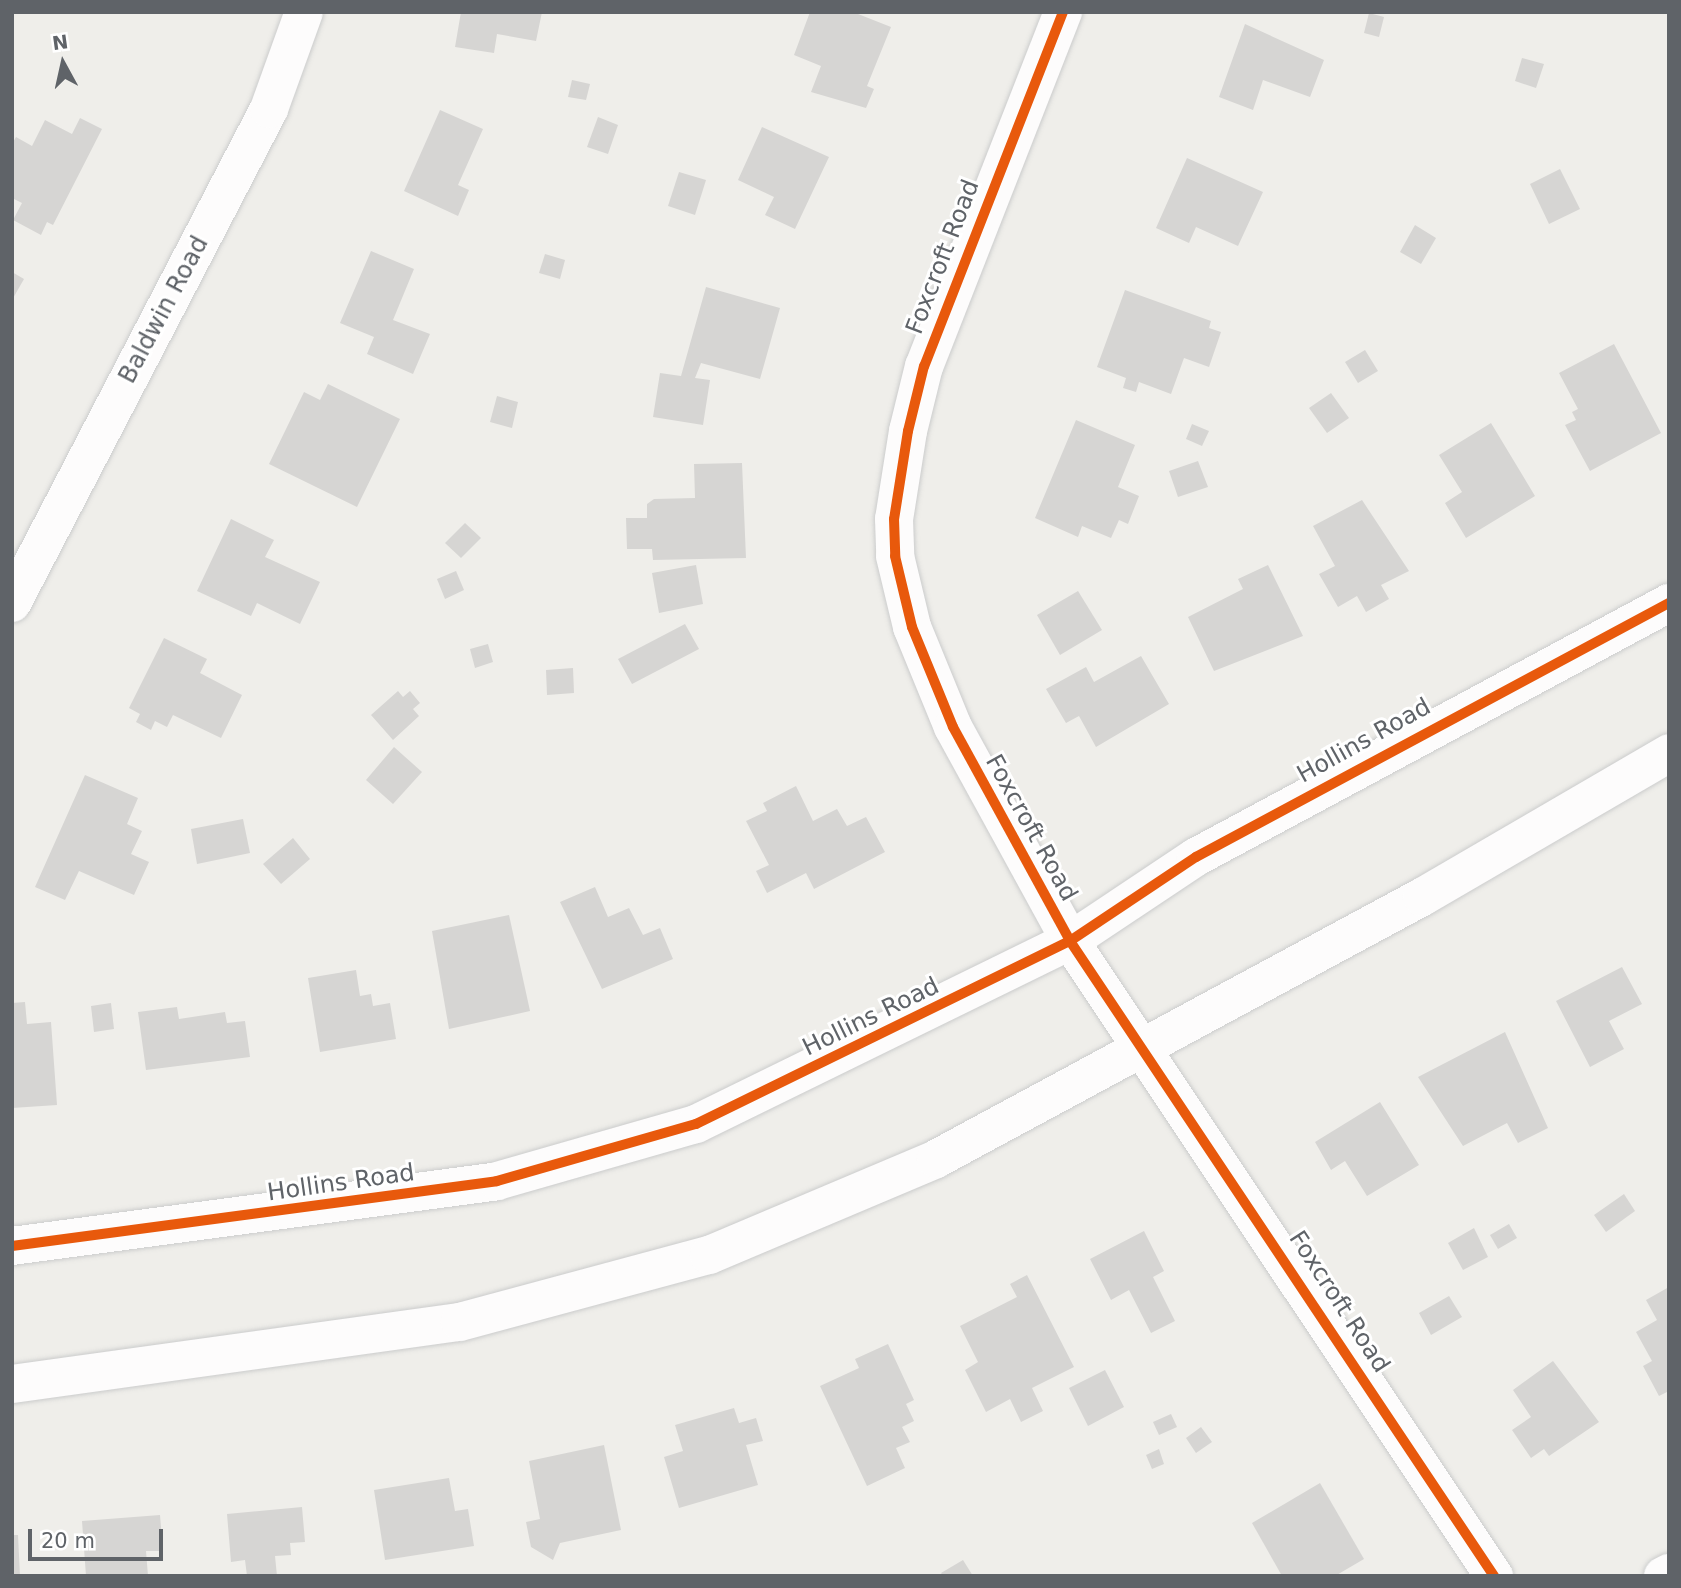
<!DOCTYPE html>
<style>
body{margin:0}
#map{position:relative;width:1681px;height:1588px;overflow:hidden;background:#efeeea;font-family:"DejaVu Sans",sans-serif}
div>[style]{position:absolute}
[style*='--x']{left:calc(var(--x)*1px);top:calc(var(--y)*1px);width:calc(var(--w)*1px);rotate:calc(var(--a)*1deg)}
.building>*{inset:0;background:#d6d5d3}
.roads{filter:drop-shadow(0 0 2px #cbcccc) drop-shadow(0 0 2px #cbcccc)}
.minor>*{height:38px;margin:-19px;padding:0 19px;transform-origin:19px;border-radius:19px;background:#fdfcfc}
.cycleway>*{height:10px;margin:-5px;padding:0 5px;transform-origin:5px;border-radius:5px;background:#e8590c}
span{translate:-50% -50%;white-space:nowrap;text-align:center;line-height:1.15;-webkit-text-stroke:6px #fff;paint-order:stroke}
.street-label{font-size:24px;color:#5f6368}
.frame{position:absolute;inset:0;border:14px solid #5f6368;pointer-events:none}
.north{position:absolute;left:28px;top:28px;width:70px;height:70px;-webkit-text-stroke:5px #fff;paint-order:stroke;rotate:352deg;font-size:19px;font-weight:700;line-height:28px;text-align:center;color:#5f6368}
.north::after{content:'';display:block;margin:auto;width:24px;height:32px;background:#5f6368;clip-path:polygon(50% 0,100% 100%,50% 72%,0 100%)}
.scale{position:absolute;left:28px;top:1529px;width:135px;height:32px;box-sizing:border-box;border:4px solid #5f6368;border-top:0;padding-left:9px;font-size:21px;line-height:24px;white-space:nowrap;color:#5f6368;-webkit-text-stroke:5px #fff;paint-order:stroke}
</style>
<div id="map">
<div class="building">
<i style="clip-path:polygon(461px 12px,542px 12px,536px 41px,497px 34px,494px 53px,455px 47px)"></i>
<i style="clip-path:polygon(810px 12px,853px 12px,891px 27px,867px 86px,874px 89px,866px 108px,811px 92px,821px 66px,794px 55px)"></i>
<i style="clip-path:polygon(1369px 13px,1384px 17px,1379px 37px,1364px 33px)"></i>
<i style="clip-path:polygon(1245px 24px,1324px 60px,1310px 97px,1263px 80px,1253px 110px,1219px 97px)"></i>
<i style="clip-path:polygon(1522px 58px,1544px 64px,1536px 88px,1515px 81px)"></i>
<i style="clip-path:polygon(572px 80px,590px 84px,586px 100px,568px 97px)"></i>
<i style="clip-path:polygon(440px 110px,483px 129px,458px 185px,469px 190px,458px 216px,404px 191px)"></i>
<i style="clip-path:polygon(598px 117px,618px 125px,608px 154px,587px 147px)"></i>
<i style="clip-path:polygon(80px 118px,102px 129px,53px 225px,47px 222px,41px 235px,13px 220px,22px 203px,12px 198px,12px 144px,16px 137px,32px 146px,45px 120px,72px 134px)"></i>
<i style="clip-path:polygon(762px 127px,829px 157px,795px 229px,765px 215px,774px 197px,738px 180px)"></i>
<i style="clip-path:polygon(1187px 158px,1263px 192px,1238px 246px,1196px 227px,1189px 243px,1156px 228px)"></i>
<i style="clip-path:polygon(1560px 169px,1580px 209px,1549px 224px,1530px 184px)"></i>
<i style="clip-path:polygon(679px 172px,706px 180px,695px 215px,668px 206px)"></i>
<i style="clip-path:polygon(1415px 225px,1436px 238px,1421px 264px,1400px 252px)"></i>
<i style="clip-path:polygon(371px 251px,414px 269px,393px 320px,430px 334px,413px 374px,367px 354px,374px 337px,340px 323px)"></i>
<i style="clip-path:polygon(545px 254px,565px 260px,560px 279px,539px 273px)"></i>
<i style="clip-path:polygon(12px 272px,24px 279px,12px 300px)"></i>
<i style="clip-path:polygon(706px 287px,780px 308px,760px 379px,701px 363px,695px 378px,710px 380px,703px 425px,653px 417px,660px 373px,681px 376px)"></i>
<i style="clip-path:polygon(1125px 290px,1211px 321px,1209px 328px,1221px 332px,1209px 367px,1184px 358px,1171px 394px,1139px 382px,1136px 392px,1123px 388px,1126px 378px,1097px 367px)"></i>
<i style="clip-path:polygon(1614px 344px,1661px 433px,1590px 471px,1565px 425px,1576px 420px,1572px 412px,1578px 409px,1559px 373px)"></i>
<i style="clip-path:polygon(1365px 350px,1378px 371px,1358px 383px,1345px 362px)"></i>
<i style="clip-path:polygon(328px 384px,400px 419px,357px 507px,269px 464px,304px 392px,320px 400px)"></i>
<i style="clip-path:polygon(1331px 393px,1349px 418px,1327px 433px,1309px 408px)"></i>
<i style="clip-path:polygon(497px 396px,518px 402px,512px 428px,490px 422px)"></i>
<i style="clip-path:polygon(1076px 420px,1135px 445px,1118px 487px,1139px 496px,1128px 524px,1119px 520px,1111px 538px,1082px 526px,1078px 537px,1035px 518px)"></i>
<i style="clip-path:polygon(1491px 423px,1535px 496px,1466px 538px,1445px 503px,1462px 492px,1439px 455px)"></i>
<i style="clip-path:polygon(1192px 424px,1209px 431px,1202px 446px,1186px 439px)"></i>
<i style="clip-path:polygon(1198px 461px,1208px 487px,1178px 497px,1169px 471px)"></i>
<i style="clip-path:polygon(742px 463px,746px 558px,653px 560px,652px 549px,627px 549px,626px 518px,647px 518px,647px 504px,654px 499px,695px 498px,694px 464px)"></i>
<i style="clip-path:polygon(1362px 500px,1409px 571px,1381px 585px,1389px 599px,1366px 612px,1357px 596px,1338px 607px,1319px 574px,1335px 566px,1313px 526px)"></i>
<i style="clip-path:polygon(231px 519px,274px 540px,265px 557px,320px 582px,300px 624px,257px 603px,251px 616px,197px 591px)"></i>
<i style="clip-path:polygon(465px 523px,481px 538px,461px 558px,445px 543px)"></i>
<i style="clip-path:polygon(696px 565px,703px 604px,659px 613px,652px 573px)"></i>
<i style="clip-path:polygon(1268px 565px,1303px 636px,1214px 671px,1188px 617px,1243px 589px,1238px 579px)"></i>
<i style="clip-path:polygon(456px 571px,464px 590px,445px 599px,437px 579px)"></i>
<i style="clip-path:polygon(1078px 591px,1102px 630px,1060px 655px,1037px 615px)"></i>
<i style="clip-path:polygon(685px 624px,699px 649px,632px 684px,618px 659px)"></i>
<i style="clip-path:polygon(164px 638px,207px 659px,200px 673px,242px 695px,221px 738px,173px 715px,167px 727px,155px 721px,151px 730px,136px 722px,140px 714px,129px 708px)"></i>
<i style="clip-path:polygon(488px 644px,493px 662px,475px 668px,470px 649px)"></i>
<i style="clip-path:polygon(1141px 656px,1169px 704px,1096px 747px,1079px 716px,1066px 723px,1046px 689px,1086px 667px,1094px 682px)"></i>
<i style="clip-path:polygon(573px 668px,574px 693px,547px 695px,546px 670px)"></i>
<i style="clip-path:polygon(398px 691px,403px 697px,410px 691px,420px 703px,413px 709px,419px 716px,393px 740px,371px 715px)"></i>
<i style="clip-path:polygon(394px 747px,422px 772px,393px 804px,366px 780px)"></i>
<i style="clip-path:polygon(85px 775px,138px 798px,127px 824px,142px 831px,131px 854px,149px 862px,134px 895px,79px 871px,65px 900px,35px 887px)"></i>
<i style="clip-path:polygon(796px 786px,813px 821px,837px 809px,847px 826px,866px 817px,885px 852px,814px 889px,806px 873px,767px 893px,756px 871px,769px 865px,746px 821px,767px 811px,763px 803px)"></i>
<i style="clip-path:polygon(243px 819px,250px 853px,197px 864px,191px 829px)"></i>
<i style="clip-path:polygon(293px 838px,310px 859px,281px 884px,263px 864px)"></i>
<i style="clip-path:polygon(595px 887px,608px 917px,629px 908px,643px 935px,660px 928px,673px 959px,602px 989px,560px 902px)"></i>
<i style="clip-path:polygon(509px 915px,530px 1011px,449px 1029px,432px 931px)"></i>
<i style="clip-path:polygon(1622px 967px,1642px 1004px,1609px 1021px,1624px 1049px,1590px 1067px,1556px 1001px)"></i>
<i style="clip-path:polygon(356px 970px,360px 996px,371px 994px,373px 1006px,390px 1003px,396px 1039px,320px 1052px,308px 978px)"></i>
<i style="clip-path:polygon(25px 1002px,27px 1024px,51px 1022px,57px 1105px,12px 1108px,12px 1003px)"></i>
<i style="clip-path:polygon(111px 1003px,114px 1029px,94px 1032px,91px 1006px)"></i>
<i style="clip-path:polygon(177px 1007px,179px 1019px,225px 1012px,227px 1023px,245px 1021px,250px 1057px,146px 1070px,138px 1012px)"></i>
<i style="clip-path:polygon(1505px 1032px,1548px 1128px,1518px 1143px,1507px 1123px,1463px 1146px,1418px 1077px)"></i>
<i style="clip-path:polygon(1380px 1102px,1419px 1165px,1367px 1196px,1345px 1161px,1331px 1170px,1315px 1142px)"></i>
<i style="clip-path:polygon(1624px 1194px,1635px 1211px,1606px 1232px,1594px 1215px)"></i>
<i style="clip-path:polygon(1509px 1224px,1517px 1238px,1498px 1249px,1490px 1235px)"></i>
<i style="clip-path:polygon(1474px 1228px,1488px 1257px,1463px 1270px,1448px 1243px)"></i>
<i style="clip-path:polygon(1144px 1231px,1164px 1271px,1153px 1277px,1175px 1321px,1151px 1333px,1129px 1290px,1111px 1300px,1090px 1259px)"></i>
<i style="clip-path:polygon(1027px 1275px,1074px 1367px,1032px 1388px,1043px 1411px,1021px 1422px,1010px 1399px,986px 1412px,965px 1370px,978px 1362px,960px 1326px,1017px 1297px,1010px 1284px)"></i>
<i style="clip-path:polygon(1669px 1287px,1669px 1391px,1659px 1396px,1643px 1366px,1652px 1361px,1636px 1332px,1657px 1320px,1646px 1300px)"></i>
<i style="clip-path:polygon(1449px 1296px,1462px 1317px,1431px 1335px,1419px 1313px)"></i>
<i style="clip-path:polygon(888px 1344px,914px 1400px,906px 1404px,914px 1421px,902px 1427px,910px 1442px,896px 1448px,905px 1468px,867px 1486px,820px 1386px,859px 1368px,855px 1359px)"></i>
<i style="clip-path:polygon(1553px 1361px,1599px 1422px,1549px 1456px,1544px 1449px,1531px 1458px,1512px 1430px,1531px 1417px,1513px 1390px)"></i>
<i style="clip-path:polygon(1105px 1370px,1124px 1407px,1088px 1426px,1069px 1388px)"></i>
<i style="clip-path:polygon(734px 1408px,739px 1423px,756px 1418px,763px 1441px,746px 1445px,758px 1485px,679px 1508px,664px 1457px,683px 1451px,675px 1425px)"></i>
<i style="clip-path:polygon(1171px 1414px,1177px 1427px,1159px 1435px,1153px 1422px)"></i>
<i style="clip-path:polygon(1201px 1427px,1212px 1442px,1196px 1453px,1186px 1438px)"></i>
<i style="clip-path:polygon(604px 1445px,621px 1530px,560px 1543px,553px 1560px,531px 1547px,526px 1522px,540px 1519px,529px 1461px)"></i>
<i style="clip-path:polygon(1159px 1449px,1164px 1464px,1152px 1469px,1146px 1455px)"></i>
<i style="clip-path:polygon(449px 1478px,455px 1511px,468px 1509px,474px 1546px,385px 1560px,374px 1490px)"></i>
<i style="clip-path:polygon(1320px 1483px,1364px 1559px,1335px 1576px,1282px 1576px,1252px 1523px)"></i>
<i style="clip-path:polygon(302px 1507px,305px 1542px,290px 1543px,291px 1555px,275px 1556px,277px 1576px,247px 1576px,245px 1560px,231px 1562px,227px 1514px)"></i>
<i style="clip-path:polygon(160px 1515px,163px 1551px,146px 1551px,148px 1576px,86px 1576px,82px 1521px)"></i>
<i style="clip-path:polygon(12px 1535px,18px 1535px,20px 1576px,12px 1576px)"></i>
<i style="clip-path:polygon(963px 1560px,973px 1576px,943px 1576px,941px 1573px)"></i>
</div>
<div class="roads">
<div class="minor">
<i style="--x:1063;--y:12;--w:380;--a:111.4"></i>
<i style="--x:924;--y:366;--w:67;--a:103.8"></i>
<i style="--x:908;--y:431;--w:89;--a:99"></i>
<i style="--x:894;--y:519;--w:37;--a:88"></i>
<i style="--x:895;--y:556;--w:73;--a:76.5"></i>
<i style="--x:912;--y:627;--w:108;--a:67.7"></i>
<i style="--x:953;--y:727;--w:244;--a:61.3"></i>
<i style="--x:1070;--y:941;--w:764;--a:56.27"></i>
<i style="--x:12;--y:603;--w:557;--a:-62.51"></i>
<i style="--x:269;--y:109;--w:103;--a:-70.2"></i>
<i style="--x:12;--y:1246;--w:489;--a:-7.6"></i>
<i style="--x:497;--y:1181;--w:207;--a:-16"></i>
<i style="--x:696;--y:1124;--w:416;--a:-26.1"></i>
<i style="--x:1070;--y:941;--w:151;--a:-33.7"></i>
<i style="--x:1196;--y:857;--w:537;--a:-28.24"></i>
<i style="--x:12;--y:1384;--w:452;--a:-7.9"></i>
<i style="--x:460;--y:1322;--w:258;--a:-15.1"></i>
<i style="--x:709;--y:1255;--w:246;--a:-22.9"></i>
<i style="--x:936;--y:1159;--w:552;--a:-28.33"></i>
<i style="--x:1422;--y:897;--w:286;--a:-30.2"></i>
<i style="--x:1663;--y:1576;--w:7;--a:-27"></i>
</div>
</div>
<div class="cycleway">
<i style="--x:1063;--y:12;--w:380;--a:111.4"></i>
<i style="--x:924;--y:366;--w:67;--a:103.8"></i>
<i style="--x:908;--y:431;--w:89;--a:99"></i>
<i style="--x:894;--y:519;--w:37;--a:88"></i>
<i style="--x:895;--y:556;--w:73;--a:76.5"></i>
<i style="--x:912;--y:627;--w:108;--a:67.7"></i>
<i style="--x:953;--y:727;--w:244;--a:61.3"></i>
<i style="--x:1070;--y:941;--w:764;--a:56.27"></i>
<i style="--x:12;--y:1246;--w:489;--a:-7.6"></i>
<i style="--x:497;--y:1181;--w:207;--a:-16"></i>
<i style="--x:696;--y:1124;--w:416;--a:-26.1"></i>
<i style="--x:1070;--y:941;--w:151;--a:-33.7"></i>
<i style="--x:1196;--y:857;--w:537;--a:-28.24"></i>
</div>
<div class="street-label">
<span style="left:943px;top:257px;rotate:-69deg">Foxcroft Road</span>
<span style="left:164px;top:310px;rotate:-62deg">Baldwin Road</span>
<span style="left:1364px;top:741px;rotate:-29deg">Hollins Road</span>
<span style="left:1031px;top:828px;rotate:61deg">Foxcroft Road</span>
<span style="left:871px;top:1017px;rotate:-26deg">Hollins Road</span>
<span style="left:341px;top:1183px;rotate:-8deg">Hollins Road</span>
<span style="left:1339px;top:1302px;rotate:57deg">Foxcroft Road</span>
</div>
<div class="frame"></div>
<div class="north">N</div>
<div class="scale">20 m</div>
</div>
